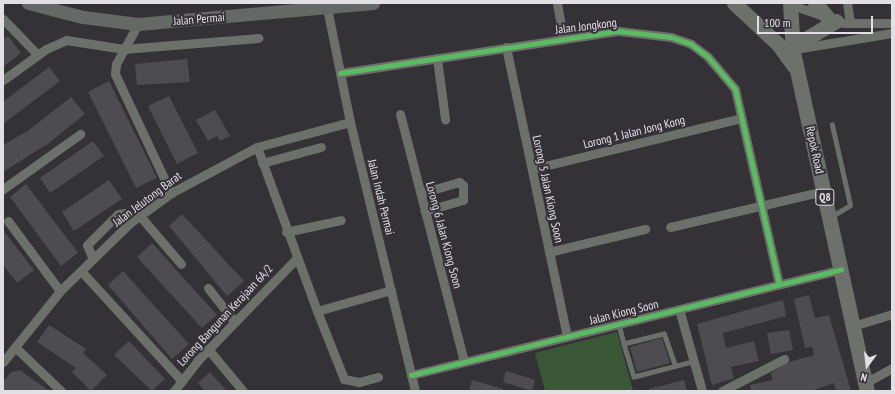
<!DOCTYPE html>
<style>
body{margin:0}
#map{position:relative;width:895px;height:394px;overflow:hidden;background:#353237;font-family:"PT Sans Narrow",sans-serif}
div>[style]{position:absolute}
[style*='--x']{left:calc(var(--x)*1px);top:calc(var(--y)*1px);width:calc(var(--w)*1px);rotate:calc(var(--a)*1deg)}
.green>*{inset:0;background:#3a5836}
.building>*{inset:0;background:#4e4c50}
.lane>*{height:4.5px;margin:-2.25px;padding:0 2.25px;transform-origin:2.25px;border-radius:2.25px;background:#6b716a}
.street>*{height:9px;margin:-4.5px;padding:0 4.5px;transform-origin:4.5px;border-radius:4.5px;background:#6b716a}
.secondary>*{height:13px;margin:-6.5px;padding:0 6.5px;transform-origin:6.5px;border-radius:6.5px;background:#656965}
.primary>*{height:15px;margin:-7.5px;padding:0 7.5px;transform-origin:7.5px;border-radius:7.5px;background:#6c726b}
.cycleway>*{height:5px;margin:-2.5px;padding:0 2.5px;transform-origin:2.5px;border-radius:2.5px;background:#5cba63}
span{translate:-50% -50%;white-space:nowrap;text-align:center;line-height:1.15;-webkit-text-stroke:4px #363138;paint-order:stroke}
.shield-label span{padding:1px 3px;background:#363138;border:1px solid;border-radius:3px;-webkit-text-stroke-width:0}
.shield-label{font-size:11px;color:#e3e0e5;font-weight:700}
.street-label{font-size:12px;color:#e3e0e5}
.frame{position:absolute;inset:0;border:4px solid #e3e0e5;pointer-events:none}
.north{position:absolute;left:847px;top:346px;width:40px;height:40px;-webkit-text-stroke:3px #363138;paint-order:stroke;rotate:195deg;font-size:11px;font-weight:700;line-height:16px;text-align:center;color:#e3e0e5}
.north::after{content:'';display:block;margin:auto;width:14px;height:18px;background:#e3e0e5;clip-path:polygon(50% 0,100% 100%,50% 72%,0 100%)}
.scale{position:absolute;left:757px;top:16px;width:116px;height:18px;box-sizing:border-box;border:2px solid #e3e0e5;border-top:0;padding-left:5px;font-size:12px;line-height:14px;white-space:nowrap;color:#e3e0e5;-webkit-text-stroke:3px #363138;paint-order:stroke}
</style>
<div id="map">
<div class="green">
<i style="clip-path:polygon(617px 332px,633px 391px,545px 391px,535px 353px)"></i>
</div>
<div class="building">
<i style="clip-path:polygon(8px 36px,21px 53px,3px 67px,3px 39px)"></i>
<i style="clip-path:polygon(187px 59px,190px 82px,137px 85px,135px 64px)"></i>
<i style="clip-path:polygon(49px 67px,60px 81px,3px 124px,3px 102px)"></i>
<i style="clip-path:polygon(109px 81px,157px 178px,136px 188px,88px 92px)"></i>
<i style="clip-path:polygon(169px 96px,198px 153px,177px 164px,148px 106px)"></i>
<i style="clip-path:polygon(71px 97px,85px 114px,49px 143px,3px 172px,3px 145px,29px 130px)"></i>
<i style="clip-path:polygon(215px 110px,230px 136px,220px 141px,217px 136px,208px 141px,196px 120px)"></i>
<i style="clip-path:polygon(93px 141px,104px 156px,50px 193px,40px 178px)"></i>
<i style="clip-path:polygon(109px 180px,122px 199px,74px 231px,62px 212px)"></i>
<i style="clip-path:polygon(26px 184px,78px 253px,61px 266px,10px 197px)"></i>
<i style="clip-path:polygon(182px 214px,244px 281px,227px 296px,169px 226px)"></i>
<i style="clip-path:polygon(3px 230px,34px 270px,17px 283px,3px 265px)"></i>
<i style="clip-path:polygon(152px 243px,217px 315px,202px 328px,137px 257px)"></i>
<i style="clip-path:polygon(123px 271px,189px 344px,172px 359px,108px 285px)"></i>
<i style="clip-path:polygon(809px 295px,815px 318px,829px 315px,851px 391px,836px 391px,834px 383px,811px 391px,751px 391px,750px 385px,773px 380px,771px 373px,789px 362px,814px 355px,812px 347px,805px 348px,794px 299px)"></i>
<i style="clip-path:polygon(783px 300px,786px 316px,723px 333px,726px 348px,754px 341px,759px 361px,731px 367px,734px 378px,712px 385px,697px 324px)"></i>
<i style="clip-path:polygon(49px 325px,86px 349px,83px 353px,107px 375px,91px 391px,72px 372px,76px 368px,37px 342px)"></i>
<i style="clip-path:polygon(789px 330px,793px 350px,771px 354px,767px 333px)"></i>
<i style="clip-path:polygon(662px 338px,670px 363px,637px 372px,630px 347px)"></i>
<i style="clip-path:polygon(129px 341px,165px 379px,152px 391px,114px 355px)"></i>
<i style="clip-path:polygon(20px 370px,49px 391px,3px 391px,3px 382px,11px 372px)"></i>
<i style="clip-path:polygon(506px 371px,535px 380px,532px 391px,503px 382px)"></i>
<i style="clip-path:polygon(210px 372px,227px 391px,205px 391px,198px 383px)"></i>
<i style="clip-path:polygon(472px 380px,503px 389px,503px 391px,469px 391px)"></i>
<i style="clip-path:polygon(684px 380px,687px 391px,649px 391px,649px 389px)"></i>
</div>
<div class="lane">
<i style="--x:831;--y:217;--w:22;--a:-32"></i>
<i style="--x:850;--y:205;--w:82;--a:-102.7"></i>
<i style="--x:619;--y:324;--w:21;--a:76"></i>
<i style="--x:675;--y:366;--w:34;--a:-109"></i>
<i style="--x:664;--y:334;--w:41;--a:166"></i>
<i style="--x:624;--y:344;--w:34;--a:73"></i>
<i style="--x:634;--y:376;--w:2;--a:0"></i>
<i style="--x:636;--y:376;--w:60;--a:-14.5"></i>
</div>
<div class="street">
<i style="--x:557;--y:3;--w:36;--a:80"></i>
<i style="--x:847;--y:3;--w:20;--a:81"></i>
<i style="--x:789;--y:4;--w:58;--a:19.1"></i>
<i style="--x:844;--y:23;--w:48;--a:0"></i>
<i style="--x:327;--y:8;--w:116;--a:78.6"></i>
<i style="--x:350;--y:122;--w:277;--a:76.4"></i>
<i style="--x:3;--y:19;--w:50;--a:45.8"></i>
<i style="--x:138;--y:24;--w:46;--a:118.8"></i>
<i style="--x:116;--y:64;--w:10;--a:96"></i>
<i style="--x:115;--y:74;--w:132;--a:64.8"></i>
<i style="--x:506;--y:47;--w:295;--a:78.1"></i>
<i style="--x:801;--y:48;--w:92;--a:-9.4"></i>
<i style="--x:437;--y:58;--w:62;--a:82.5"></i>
<i style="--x:340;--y:73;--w:282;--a:-8.6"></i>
<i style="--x:619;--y:31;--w:52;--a:6.6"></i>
<i style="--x:671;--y:37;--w:21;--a:19"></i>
<i style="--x:691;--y:44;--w:21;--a:37"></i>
<i style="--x:708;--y:57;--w:42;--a:49.8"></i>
<i style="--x:735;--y:89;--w:200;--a:77.3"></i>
<i style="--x:3;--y:80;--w:53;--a:-35.8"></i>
<i style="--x:46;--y:49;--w:22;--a:-24"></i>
<i style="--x:66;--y:40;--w:59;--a:8.8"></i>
<i style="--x:124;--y:49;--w:135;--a:-4.7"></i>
<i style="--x:400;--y:114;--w:256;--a:75.5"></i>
<i style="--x:257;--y:147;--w:175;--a:69.9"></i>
<i style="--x:262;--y:163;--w:61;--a:-15.2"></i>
<i style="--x:532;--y:169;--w:215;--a:-13.7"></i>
<i style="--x:3;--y:189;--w:95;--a:-35.5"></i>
<i style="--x:421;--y:193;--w:40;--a:-16"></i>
<i style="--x:459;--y:182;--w:5;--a:37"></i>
<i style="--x:463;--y:185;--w:15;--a:90"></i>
<i style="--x:463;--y:200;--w:40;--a:164"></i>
<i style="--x:140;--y:216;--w:63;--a:49.5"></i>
<i style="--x:8;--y:221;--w:87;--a:53.4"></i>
<i style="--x:670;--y:227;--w:157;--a:-13.2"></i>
<i style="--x:286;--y:232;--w:56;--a:-12.3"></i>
<i style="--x:549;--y:252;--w:99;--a:-13.5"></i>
<i style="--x:93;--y:259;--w:15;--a:-113"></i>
<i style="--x:87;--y:245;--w:44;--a:-45"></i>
<i style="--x:118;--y:214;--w:7;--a:-8"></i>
<i style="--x:125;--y:213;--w:11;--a:56"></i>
<i style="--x:82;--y:272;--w:148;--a:47.5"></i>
<i style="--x:208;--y:288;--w:42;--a:51.8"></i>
<i style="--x:679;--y:309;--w:85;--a:74.3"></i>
<i style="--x:853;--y:326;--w:41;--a:-17.1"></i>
<i style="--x:15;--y:347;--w:64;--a:43.7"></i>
<i style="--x:208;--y:349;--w:55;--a:50.2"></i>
<i style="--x:3;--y:362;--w:91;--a:-51.2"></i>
<i style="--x:60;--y:291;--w:99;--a:-44.2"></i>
<i style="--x:131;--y:222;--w:49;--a:-35.9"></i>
<i style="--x:171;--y:193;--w:98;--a:-28.1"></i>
<i style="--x:257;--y:147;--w:96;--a:-15"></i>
<i style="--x:411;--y:375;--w:443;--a:-13.8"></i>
<i style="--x:378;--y:377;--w:20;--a:165"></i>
<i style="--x:359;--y:382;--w:15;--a:-169"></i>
<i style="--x:344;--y:379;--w:73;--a:-111.7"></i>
<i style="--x:317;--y:311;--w:77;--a:-15.8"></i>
<i style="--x:865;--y:383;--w:31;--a:-29"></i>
<i style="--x:174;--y:391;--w:39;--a:-52"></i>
<i style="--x:198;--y:360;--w:142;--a:-45.9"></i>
<i style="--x:722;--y:391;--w:70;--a:-27.3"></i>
</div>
<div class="secondary">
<i style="--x:28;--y:3;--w:57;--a:14.3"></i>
<i style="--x:83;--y:17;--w:55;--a:7.3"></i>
<i style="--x:138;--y:24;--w:236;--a:-5.1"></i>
</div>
<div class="primary">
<i style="--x:734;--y:3;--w:60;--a:43"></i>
<i style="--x:778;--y:44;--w:27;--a:54"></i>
<i style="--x:790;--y:3;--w:49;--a:86.5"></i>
<i style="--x:793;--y:52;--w:347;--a:77.7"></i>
<i style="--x:815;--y:3;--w:18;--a:49"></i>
<i style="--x:792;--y:47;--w:51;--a:-30.6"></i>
</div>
<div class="cycleway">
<i style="--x:340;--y:73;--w:282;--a:-8.6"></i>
<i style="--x:619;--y:31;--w:52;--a:6.6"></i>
<i style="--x:671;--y:37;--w:21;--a:19"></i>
<i style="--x:691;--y:44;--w:21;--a:37"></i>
<i style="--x:708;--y:57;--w:42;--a:49.8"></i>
<i style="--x:735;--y:89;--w:200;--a:77.3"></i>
<i style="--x:411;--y:375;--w:443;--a:-13.8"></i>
</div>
<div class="shield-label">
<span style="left:825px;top:197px">Q8</span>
</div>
<div class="street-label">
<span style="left:199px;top:19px;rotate:-5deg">Jalan Permai</span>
<span style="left:586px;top:26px;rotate:-7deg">Jalan Jongkong</span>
<span style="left:634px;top:132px;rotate:-14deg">Lorong 1 Jalan Jong Kong</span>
<span style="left:815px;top:150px;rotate:78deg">Repok Road</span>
<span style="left:548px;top:189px;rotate:78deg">Lorong 5 Jalan Kiong Soon</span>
<span style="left:381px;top:197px;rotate:76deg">Jalan Indah Permai</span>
<span style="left:147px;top:199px;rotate:-37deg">Jalan Jelutong Barat</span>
<span style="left:444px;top:235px;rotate:75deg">Lorong 6 Jalan Kiong Soon</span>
<span style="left:624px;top:312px;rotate:-14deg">Jalan Kiong Soon</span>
<span style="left:225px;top:315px;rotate:-47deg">Lorong Bangunan Kerajaan 6A/2</span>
</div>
<div class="frame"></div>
<div class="north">N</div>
<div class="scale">100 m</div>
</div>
